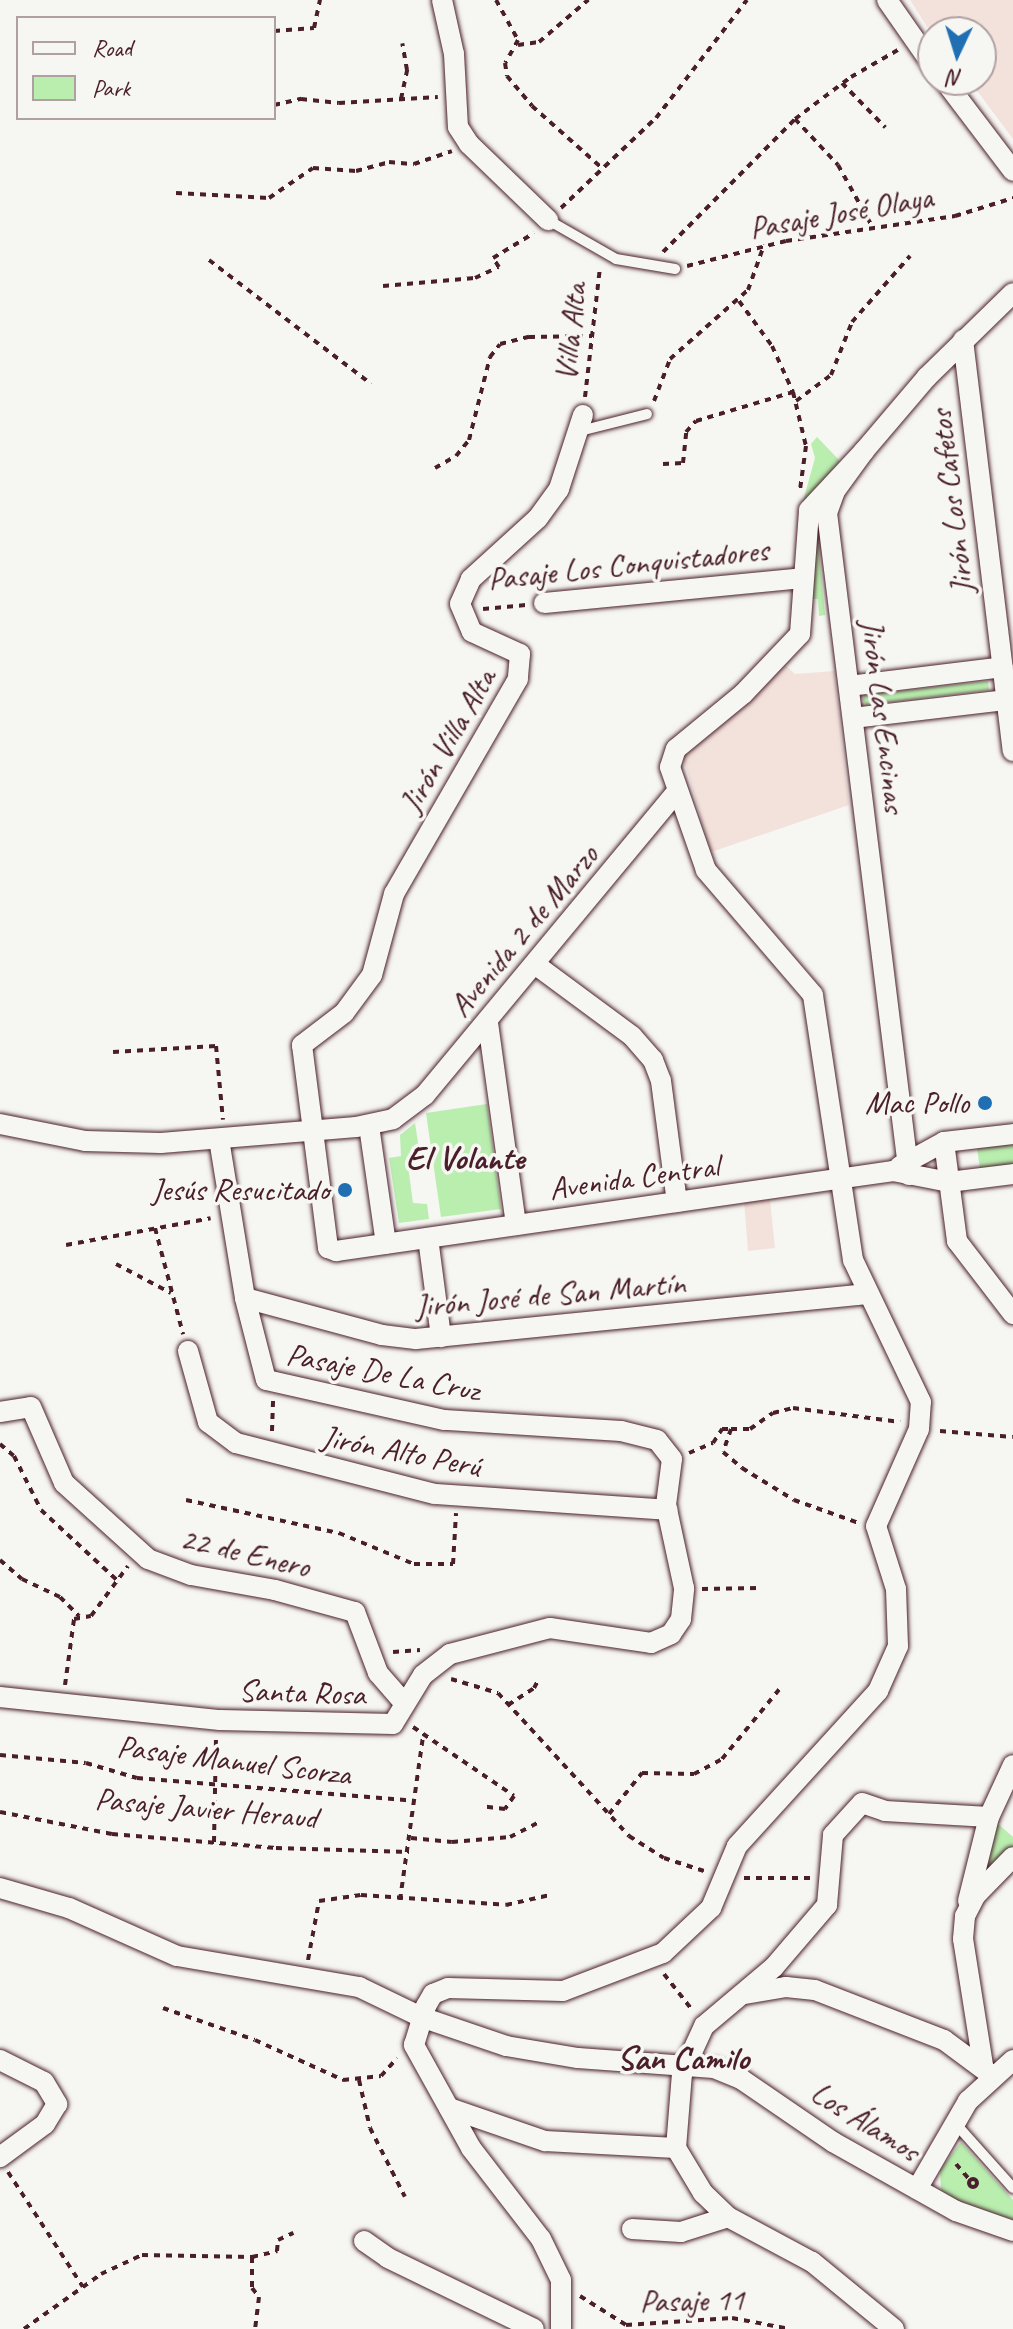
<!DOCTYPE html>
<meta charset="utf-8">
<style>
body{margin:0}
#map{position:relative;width:1013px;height:2329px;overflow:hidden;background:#f6f6f2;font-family:Caveat,sans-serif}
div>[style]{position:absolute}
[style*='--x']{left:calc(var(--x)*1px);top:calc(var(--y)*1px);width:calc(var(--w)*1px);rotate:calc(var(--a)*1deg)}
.built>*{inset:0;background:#f3e2db}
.green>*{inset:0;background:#b9eeaf}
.path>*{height:4px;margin-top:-2px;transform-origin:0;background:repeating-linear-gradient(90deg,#4a1f2b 0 6px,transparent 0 12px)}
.path>.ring{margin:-2px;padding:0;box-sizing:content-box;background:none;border:4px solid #4a1f2b;border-radius:50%}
.roads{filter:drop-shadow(0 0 2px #4a1f2b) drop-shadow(0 0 2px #4a1f2b)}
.service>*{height:10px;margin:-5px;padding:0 5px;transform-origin:5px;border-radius:5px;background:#f6f6f2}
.minor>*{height:20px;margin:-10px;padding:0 10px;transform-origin:10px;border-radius:10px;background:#f6f6f2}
.dots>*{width:22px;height:22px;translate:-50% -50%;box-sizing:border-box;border:4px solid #f6f6f2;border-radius:50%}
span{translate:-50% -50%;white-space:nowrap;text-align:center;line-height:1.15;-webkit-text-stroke:7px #f6f6f2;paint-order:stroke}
.street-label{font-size:32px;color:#4a1f2b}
.poi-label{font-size:32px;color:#4a1f2b}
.right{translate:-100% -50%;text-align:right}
.neighbourhood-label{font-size:34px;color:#4a1f2b;font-weight:700}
.legend{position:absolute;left:16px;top:16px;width:260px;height:104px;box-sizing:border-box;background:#f6f6f2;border:2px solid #b1a0a2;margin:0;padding:10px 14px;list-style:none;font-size:24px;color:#4a1f2b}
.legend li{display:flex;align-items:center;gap:16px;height:40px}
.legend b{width:40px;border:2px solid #b1a0a2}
.north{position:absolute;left:917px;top:16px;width:80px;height:80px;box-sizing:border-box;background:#f6f6f2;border:2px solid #b1a0a2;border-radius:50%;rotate:184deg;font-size:22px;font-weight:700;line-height:32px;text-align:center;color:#4a1f2b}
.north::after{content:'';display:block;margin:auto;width:28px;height:36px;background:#1f6fb2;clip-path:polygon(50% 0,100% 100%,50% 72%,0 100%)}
</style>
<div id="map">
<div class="built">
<i style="clip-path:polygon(910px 0,1013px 0,1013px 139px,969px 80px,981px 80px,981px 32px,933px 36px)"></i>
<i style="clip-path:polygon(784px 664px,795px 674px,834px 671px,849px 805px,711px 852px,682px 754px,751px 699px)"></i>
<i style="clip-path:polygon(770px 1199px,775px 1248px,748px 1251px,744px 1201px)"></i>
</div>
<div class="green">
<i style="clip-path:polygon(817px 437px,840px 461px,802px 505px,815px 458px,811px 444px)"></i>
<i style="clip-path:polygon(817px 529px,825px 615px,819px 616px,818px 599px,812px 599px)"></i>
<i style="clip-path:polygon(988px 681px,989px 690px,866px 705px,863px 700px,864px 695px)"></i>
<i style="clip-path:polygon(487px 1104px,501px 1209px,441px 1217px,426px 1113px)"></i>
<i style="clip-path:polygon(415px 1123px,421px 1162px,408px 1166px,413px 1203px,427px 1204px,429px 1219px,399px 1223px,389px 1158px,401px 1156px,400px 1135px)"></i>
<i style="clip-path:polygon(1013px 1144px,1013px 1165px,980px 1169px,977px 1148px)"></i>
<i style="clip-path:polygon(996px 1822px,1013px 1837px,1013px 1847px,984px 1879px)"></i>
<i style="clip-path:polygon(961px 2142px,1013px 2200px,1013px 2220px,952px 2199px,941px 2190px,940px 2170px)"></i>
</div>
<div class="path">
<i style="--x:496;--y:0;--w:46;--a:61.2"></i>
<i style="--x:518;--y:40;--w:26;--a:119"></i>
<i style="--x:505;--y:63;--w:13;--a:81"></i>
<i style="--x:507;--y:76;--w:39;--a:50"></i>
<i style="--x:532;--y:106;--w:95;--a:41.6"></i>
<i style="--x:274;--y:31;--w:40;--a:-4.3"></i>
<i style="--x:314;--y:28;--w:29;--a:-78"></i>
<i style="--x:518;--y:45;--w:21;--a:-8"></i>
<i style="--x:539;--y:42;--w:65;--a:-40.6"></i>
<i style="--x:842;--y:83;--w:62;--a:45.7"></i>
<i style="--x:401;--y:99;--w:30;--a:-78"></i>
<i style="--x:407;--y:70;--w:27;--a:-100"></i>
<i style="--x:274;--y:105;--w:28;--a:-13"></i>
<i style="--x:301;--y:99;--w:38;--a:6"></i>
<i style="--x:339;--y:103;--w:99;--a:-3.5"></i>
<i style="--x:795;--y:119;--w:63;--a:46.9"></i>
<i style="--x:838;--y:165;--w:72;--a:60.9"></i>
<i style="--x:176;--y:193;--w:93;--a:3.1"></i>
<i style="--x:269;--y:198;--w:53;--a:-34.3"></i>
<i style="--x:313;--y:168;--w:43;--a:4"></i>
<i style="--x:356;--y:171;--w:34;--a:-15"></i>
<i style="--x:389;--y:162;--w:25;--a:5"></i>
<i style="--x:414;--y:164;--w:40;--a:-18.9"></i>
<i style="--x:561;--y:208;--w:131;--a:-43.5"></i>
<i style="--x:656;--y:118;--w:149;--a:-52.4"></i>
<i style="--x:663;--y:252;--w:187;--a:-45.2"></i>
<i style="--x:795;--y:119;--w:70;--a:-36.9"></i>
<i style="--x:851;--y:77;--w:54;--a:-29.9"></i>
<i style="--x:209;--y:260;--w:204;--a:37.4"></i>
<i style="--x:687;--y:266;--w:102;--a:-14.2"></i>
<i style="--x:786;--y:241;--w:171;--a:-8.4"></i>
<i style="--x:955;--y:216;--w:61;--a:-17.2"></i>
<i style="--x:383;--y:286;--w:92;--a:-5"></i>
<i style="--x:475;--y:278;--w:26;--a:-25"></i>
<i style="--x:499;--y:267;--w:11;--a:-124"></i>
<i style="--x:493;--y:258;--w:48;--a:-31.4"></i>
<i style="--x:739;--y:301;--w:56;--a:53.7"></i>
<i style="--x:772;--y:346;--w:51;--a:65.5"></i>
<i style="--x:793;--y:392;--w:56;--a:76.5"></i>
<i style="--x:806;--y:446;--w:44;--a:97.8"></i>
<i style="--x:585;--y:397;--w:131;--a:-83.4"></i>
<i style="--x:654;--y:401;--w:45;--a:-69.1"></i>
<i style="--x:670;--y:359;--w:104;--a:-41.5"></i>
<i style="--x:748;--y:290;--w:48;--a:-70.4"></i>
<i style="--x:796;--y:401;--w:44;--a:-36.6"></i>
<i style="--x:831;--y:375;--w:57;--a:-68.4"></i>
<i style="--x:852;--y:322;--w:88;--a:-48.7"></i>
<i style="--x:663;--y:464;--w:20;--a:-3"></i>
<i style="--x:683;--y:463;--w:31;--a:-84"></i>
<i style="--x:686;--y:432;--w:15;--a:-48"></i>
<i style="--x:696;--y:421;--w:101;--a:-16.6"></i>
<i style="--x:435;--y:468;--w:24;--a:-30"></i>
<i style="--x:456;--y:456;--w:21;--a:-51"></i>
<i style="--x:469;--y:440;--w:86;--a:-75.8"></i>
<i style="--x:490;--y:357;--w:16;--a:-52"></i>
<i style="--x:500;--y:344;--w:30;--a:-14"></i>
<i style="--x:529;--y:337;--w:63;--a:-0.9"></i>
<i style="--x:483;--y:609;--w:43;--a:-5.3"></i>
<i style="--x:113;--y:1052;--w:103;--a:-3.3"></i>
<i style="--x:216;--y:1046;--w:74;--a:84.6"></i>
<i style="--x:155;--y:1228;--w:110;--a:75.2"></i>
<i style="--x:66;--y:1245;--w:147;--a:-10.5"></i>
<i style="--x:116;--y:1264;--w:62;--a:27.8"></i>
<i style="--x:731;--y:1429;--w:19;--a:0"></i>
<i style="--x:750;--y:1429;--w:28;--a:-35"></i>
<i style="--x:773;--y:1413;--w:21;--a:-14"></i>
<i style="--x:793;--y:1408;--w:108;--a:7.5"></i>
<i style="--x:272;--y:1431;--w:31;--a:-88"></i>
<i style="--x:940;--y:1431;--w:73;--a:4.7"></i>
<i style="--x:0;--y:1444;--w:18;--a:41"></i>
<i style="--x:14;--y:1456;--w:60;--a:63.4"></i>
<i style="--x:41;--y:1510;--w:105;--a:42.7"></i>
<i style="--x:689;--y:1453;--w:26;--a:-23"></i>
<i style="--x:713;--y:1443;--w:17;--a:-57"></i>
<i style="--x:722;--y:1429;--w:9;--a:0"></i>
<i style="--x:731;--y:1429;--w:24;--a:109"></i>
<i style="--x:723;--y:1452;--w:25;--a:40"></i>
<i style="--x:742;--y:1468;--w:61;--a:31.6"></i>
<i style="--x:794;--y:1500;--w:69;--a:19.5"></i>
<i style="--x:186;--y:1500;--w:157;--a:12.2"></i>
<i style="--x:339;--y:1533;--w:81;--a:22.5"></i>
<i style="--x:414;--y:1564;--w:39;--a:0"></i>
<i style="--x:453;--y:1564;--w:51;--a:-86.6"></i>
<i style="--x:0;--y:1560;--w:29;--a:41"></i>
<i style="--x:22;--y:1579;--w:42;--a:25.3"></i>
<i style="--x:60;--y:1597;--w:27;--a:45"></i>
<i style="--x:702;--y:1589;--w:56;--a:-1"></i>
<i style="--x:393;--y:1652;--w:27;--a:-4"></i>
<i style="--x:451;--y:1679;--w:49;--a:16.6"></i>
<i style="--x:498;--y:1693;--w:194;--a:47.5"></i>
<i style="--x:629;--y:1836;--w:41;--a:32.2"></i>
<i style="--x:664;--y:1858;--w:42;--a:18"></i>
<i style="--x:65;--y:1685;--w:67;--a:-82.2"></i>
<i style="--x:74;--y:1619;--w:17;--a:-10"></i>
<i style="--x:91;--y:1616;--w:62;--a:-53.5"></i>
<i style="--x:508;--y:1705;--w:31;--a:-33"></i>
<i style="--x:534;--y:1688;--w:10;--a:-61"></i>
<i style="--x:413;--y:1727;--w:122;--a:34.3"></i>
<i style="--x:514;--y:1796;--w:16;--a:125"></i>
<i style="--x:505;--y:1809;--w:23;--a:-173"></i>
<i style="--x:0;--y:1755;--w:86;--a:5.3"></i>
<i style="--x:86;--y:1763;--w:53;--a:16.4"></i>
<i style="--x:137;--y:1778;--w:278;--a:4.7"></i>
<i style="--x:0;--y:1812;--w:114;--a:11.1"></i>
<i style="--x:112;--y:1834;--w:165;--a:4.9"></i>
<i style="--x:276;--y:1848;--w:133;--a:1.7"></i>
<i style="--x:609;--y:1814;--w:53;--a:-51.2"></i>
<i style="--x:642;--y:1773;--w:52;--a:1.1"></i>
<i style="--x:694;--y:1774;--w:32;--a:-28"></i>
<i style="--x:722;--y:1759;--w:94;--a:-50.6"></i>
<i style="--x:411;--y:1838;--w:41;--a:5.6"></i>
<i style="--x:452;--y:1842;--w:58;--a:-4.9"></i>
<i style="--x:510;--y:1837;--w:34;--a:-27"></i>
<i style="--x:214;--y:1842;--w:104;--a:-88.9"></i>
<i style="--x:744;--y:1878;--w:67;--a:0"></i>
<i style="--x:400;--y:1900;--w:166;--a:-82"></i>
<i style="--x:308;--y:1960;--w:60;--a:-79.4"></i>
<i style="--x:319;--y:1901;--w:42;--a:-8.1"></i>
<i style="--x:361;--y:1895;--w:145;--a:3.9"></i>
<i style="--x:506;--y:1905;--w:45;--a:-12.8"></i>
<i style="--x:664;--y:1974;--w:47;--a:51.9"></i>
<i style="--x:163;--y:2008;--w:97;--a:19.2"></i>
<i style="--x:255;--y:2040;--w:97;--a:24.4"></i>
<i style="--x:343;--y:2080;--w:38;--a:-6"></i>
<i style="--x:381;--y:2076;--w:24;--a:-48"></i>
<i style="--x:359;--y:2080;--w:49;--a:77.1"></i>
<i style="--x:370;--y:2128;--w:77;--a:63.1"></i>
<i style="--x:956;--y:2164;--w:21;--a:49"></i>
<i style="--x:8;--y:2172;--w:137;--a:56.9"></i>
<i class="ring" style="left:969px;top:2179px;width:4px;height:4px"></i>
<i style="--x:252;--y:2257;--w:31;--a:90"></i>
<i style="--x:252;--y:2288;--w:11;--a:52"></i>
<i style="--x:259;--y:2297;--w:32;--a:97"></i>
<i style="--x:580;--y:2296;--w:54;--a:32.2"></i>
<i style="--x:626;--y:2325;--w:106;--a:-3.8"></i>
<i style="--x:732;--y:2318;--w:59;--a:10.7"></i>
<i style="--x:24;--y:2329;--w:95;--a:-35.5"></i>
<i style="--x:101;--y:2274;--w:45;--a:-24.9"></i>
<i style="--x:142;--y:2255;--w:110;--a:1"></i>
<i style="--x:252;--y:2257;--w:26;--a:-13"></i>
<i style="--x:277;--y:2251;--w:11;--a:-85"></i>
<i style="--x:278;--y:2240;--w:17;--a:-25"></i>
</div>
<div class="roads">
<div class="service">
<i style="--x:548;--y:220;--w:78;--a:29.8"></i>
<i style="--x:616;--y:259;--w:60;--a:9.6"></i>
<i style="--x:580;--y:431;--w:69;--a:-14.2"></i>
<i style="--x:955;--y:2123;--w:87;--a:48.3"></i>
</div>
<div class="minor">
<i style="--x:442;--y:0;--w:55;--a:77.5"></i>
<i style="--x:454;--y:54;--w:73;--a:86.9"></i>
<i style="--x:458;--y:127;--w:20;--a:57"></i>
<i style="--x:469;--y:144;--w:110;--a:43.9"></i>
<i style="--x:887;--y:0;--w:80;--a:55.1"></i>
<i style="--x:944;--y:80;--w:114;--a:52.8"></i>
<i style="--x:963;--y:340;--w:414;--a:83.1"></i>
<i style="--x:583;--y:415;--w:78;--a:108"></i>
<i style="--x:559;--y:489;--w:36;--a:126"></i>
<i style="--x:538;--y:518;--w:91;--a:137.7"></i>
<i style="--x:471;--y:579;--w:27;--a:114"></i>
<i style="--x:460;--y:604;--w:30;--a:67"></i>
<i style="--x:472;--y:632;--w:53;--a:24.6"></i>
<i style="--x:520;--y:654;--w:25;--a:95"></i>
<i style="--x:518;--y:679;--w:248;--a:120"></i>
<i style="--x:394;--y:894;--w:84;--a:105.2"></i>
<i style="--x:372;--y:975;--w:47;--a:126.4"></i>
<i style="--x:344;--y:1013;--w:53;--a:142.7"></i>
<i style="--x:302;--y:1045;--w:205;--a:82.7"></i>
<i style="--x:328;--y:1248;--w:9;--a:21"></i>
<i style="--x:336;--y:1251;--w:563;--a:-8.17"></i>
<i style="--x:893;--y:1171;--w:57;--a:11.1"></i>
<i style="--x:949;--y:1182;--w:64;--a:-7.1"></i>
<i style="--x:544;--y:603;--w:260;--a:-5.5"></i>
<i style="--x:849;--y:686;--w:155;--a:-7"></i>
<i style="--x:853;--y:718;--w:155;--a:-6.7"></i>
<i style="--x:536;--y:965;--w:119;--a:36.5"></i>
<i style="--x:632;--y:1036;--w:32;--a:49"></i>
<i style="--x:653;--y:1060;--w:22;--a:69"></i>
<i style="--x:661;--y:1081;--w:122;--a:82.5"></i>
<i style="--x:488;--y:1023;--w:204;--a:82.1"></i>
<i style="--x:0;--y:1124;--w:87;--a:11.3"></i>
<i style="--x:85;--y:1141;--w:76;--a:1.5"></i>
<i style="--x:161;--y:1143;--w:196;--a:-4.7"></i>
<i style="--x:356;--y:1127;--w:38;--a:-12"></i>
<i style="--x:393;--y:1119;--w:40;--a:-37"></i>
<i style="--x:425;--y:1095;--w:395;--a:-50.3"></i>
<i style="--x:369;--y:1126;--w:119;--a:81.8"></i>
<i style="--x:944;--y:1142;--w:100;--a:82.5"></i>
<i style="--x:957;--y:1241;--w:92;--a:52.5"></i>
<i style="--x:900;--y:1166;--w:50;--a:-28.6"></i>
<i style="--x:944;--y:1142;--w:69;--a:-6.6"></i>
<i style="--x:909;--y:1175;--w:667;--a:-97.06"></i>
<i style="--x:827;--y:513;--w:23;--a:-70"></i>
<i style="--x:835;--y:491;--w:49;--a:-54.1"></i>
<i style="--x:864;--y:451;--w:97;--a:-49.6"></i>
<i style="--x:927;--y:377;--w:120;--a:-44.3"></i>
<i style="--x:428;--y:1238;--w:100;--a:82.5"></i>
<i style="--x:245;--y:1298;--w:142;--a:15.1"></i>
<i style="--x:382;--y:1335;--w:34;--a:7"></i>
<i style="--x:416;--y:1339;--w:451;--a:-5.7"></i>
<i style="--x:188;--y:1351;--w:74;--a:74.3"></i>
<i style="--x:208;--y:1422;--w:35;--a:37"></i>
<i style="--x:236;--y:1443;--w:205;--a:14.4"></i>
<i style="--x:435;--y:1494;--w:233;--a:3.9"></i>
<i style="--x:0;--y:1412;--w:31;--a:-9"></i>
<i style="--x:31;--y:1407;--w:83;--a:66.5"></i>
<i style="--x:64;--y:1483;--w:113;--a:42.1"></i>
<i style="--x:148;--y:1559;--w:46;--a:20.4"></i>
<i style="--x:191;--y:1575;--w:85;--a:10.1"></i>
<i style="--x:275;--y:1590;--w:83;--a:15.4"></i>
<i style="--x:355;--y:1612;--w:65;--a:69.3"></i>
<i style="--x:378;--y:1673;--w:41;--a:48.9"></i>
<i style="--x:0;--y:1697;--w:221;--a:6"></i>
<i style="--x:220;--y:1720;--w:173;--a:1.3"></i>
<i style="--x:393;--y:1724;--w:57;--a:-58.5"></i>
<i style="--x:423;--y:1675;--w:34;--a:-38"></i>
<i style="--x:450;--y:1654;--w:103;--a:-14.6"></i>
<i style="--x:550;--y:1628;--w:102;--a:8.4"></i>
<i style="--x:651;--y:1643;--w:22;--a:-24"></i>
<i style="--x:671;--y:1634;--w:18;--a:-56"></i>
<i style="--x:681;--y:1619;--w:31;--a:-84"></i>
<i style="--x:684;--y:1588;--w:85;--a:-102.2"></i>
<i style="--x:666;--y:1505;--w:46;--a:-82.6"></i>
<i style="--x:672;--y:1459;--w:24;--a:-128"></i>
<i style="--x:657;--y:1440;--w:37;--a:-166"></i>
<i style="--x:621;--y:1431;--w:177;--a:-176.4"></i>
<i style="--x:444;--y:1420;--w:182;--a:-167.3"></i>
<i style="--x:266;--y:1380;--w:85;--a:-104.4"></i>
<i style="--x:245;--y:1298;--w:161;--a:-99.3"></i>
<i style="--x:0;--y:1888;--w:72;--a:16.2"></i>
<i style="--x:69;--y:1908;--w:118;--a:24"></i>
<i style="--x:177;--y:1956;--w:185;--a:9.7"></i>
<i style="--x:359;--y:1987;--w:69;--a:25.8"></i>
<i style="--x:421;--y:2017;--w:90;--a:18.8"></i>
<i style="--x:506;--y:2046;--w:73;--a:9.5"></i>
<i style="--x:578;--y:2058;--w:136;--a:4.2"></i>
<i style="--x:714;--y:2068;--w:29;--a:22"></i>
<i style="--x:741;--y:2079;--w:112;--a:34.4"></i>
<i style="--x:833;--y:2142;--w:141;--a:29.3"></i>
<i style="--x:956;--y:2211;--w:60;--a:19.3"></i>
<i style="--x:968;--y:1901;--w:87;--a:-76"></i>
<i style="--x:989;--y:1817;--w:57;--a:-65.2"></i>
<i style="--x:745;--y:1994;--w:42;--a:-9.7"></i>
<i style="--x:786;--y:1987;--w:29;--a:6"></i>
<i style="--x:815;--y:1990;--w:138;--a:21.2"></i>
<i style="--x:944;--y:2040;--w:62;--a:36.5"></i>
<i style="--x:0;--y:2060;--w:49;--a:26.6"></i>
<i style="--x:44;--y:2082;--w:26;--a:59"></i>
<i style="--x:57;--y:2104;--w:23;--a:121"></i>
<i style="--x:45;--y:2124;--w:56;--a:143.7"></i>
<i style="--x:983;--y:2065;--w:128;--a:-99"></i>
<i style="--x:963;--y:1939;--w:23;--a:-85"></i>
<i style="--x:965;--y:1916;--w:22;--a:-63"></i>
<i style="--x:975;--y:1896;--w:54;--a:-45.7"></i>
<i style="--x:449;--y:2108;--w:102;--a:19"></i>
<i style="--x:545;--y:2141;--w:131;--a:3.1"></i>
<i style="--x:917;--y:2189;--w:102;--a:-59.9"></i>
<i style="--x:968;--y:2101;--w:61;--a:-42.3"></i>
<i style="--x:632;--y:2229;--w:49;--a:3.5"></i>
<i style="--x:681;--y:2232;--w:49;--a:-17.7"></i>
<i style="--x:364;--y:2241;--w:29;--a:35"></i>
<i style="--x:388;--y:2258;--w:162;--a:25.9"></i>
<i style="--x:561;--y:2329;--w:49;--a:-90"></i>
<i style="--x:561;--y:2280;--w:46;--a:-116"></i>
<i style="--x:541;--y:2239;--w:115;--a:-127.6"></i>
<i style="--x:471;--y:2148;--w:118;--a:-119"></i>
<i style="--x:414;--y:2045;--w:41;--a:-72.9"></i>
<i style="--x:426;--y:2006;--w:14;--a:-60"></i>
<i style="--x:433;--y:1994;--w:16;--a:-22"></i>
<i style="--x:448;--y:1988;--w:115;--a:1.5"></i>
<i style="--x:563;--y:1991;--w:107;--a:-20.8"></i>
<i style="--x:663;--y:1953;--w:66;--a:-43.2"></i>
<i style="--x:711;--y:1908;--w:67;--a:-67.2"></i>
<i style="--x:737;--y:1846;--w:210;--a:-47.7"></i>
<i style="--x:878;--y:1691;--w:49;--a:-66"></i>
<i style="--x:898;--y:1646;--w:57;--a:-92"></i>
<i style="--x:896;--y:1589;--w:66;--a:-107.6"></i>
<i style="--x:876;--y:1526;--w:106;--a:-66.1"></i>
<i style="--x:919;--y:1429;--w:27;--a:-86"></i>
<i style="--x:921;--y:1402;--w:157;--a:-115.6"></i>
<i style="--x:853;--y:1260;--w:268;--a:-98.6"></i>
<i style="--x:813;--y:995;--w:165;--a:-130.6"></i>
<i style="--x:706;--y:870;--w:109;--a:-109.3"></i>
<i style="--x:670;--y:767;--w:19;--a:-72"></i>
<i style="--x:676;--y:749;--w:87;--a:-39.4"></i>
<i style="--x:743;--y:694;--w:83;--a:-46.5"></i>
<i style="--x:800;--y:634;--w:124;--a:-85.8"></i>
<i style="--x:809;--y:510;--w:81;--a:-47"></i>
<i style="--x:894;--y:2329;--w:106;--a:-140.7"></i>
<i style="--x:812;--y:2262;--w:95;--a:-151.8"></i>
<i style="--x:728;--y:2217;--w:35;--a:-136"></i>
<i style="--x:703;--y:2193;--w:52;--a:-121"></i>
<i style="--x:676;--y:2148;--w:74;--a:-85.4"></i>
<i style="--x:682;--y:2074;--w:53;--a:-65.4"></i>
<i style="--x:704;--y:2026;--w:92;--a:-40.1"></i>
<i style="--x:774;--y:1967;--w:82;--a:-49.5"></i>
<i style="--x:827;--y:1905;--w:70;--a:-85.1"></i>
<i style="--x:833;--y:1835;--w:43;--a:-47.8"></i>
<i style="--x:862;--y:1803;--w:24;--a:19"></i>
<i style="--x:885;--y:1811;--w:104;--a:3.3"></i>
</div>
</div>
<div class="dots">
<i style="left:985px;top:1103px;background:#1f6fb2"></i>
<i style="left:345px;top:1190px;background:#1f6fb2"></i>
</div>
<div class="street-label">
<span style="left:841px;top:213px;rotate:-10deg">Pasaje José Olaya</span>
<span style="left:571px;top:332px;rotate:-84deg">Villa Alta</span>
<span style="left:952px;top:502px;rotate:-97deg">Jirón Los Cafetos</span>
<span style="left:628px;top:565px;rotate:-6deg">Pasaje Los Conquistadores</span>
<span style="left:883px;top:716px;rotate:83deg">Jirón Las Encinas</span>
<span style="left:448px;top:741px;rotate:-60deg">Jirón Villa Alta</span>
<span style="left:524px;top:931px;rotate:-50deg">Avenida 2 de Marzo</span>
<span style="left:634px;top:1178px;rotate:-8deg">Avenida Central</span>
<span style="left:550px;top:1295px;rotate:-5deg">Jirón José de San Martín</span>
<span style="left:383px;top:1373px;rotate:11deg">Pasaje De La Cruz</span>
<span style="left:401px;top:1452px;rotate:11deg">Jirón Alto Perú</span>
<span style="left:245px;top:1553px;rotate:13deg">22 de Enero</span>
<span style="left:302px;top:1693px;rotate:2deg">Santa Rosa</span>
<span style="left:234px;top:1761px;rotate:7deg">Pasaje Manuel Scorza</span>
<span style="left:206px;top:1809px;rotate:5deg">Pasaje Javier Heraud</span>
<span style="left:865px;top:2122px;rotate:32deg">Los Álamos</span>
<span style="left:692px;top:2301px;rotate:-1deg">Pasaje 11</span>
</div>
<div class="poi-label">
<span class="right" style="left:969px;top:1103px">Mac Pollo</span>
<span class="right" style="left:329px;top:1190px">Jesús Resucitado</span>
</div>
<div class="neighbourhood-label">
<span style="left:465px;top:1158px">El Volante</span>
<span style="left:683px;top:2058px">San Camilo</span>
</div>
<ul class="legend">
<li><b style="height:10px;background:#f6f6f2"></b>Road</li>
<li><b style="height:22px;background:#b9eeaf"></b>Park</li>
</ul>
<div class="north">N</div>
</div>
